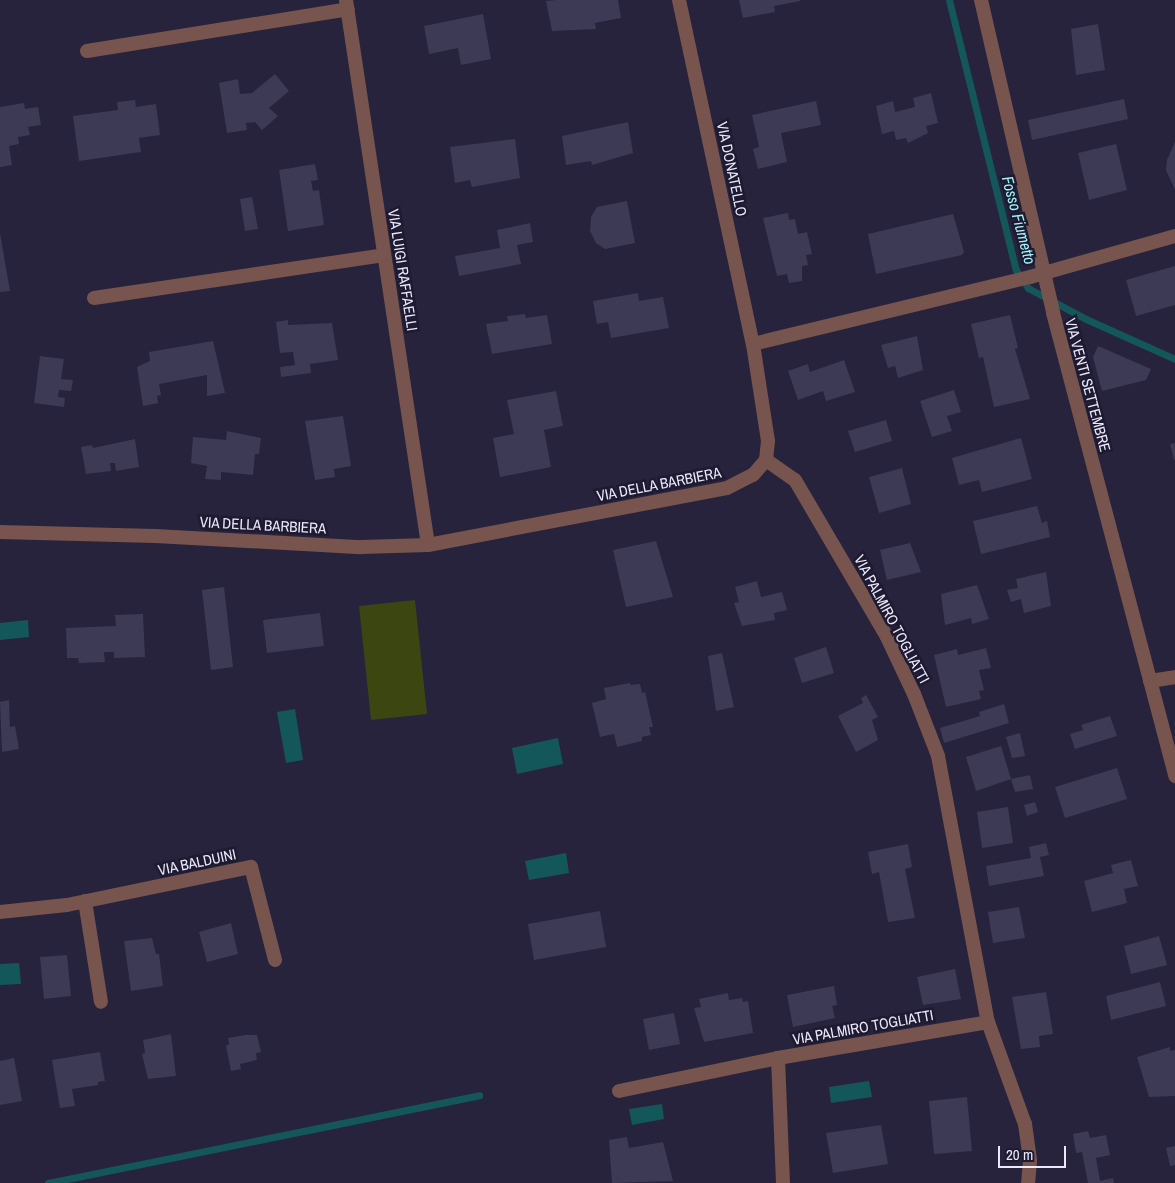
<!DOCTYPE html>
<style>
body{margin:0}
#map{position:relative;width:1175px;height:1183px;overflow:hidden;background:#27233c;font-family:"Archivo Narrow",sans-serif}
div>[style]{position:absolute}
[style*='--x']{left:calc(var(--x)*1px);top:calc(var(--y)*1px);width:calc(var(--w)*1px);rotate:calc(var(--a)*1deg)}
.green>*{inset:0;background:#3b4610}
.water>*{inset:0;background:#14575a}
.stream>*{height:7px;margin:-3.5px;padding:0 3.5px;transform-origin:3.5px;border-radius:3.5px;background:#14575a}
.building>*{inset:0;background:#3c3a54}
.service>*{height:14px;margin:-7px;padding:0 7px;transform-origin:7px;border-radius:7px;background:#77544d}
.minor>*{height:14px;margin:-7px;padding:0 7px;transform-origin:7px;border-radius:7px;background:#77544d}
.tertiary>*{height:14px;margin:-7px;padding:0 7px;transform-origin:7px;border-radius:7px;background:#77544d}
span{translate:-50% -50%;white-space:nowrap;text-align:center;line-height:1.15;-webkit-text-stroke:5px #1e1a32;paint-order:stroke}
.street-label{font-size:15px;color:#eae9f9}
.water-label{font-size:16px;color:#a0f4f8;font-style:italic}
.scale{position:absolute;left:998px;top:1146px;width:68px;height:22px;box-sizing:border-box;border:2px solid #eae9f9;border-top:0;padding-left:6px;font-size:15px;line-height:18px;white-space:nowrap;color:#eae9f9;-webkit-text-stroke:4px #1e1a32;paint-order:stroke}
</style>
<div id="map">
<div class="green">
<i style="clip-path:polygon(415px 600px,427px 714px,371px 720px,359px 606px)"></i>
</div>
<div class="water">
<i style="clip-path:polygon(28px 620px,29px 637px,0 640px,0 623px)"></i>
<i style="clip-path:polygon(295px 709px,303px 760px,286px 763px,277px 712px)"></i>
<i style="clip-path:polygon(558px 738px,563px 764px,517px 774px,512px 748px)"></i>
<i style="clip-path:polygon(566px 853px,569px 873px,529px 880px,525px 861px)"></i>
<i style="clip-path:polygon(19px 963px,21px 984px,0 985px,0 964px)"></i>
<i style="clip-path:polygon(869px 1081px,872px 1097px,831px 1103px,829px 1087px)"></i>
<i style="clip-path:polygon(662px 1104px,664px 1119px,632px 1125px,629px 1109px)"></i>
</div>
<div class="stream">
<i style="--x:949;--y:0;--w:278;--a:76.1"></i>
<i style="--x:1016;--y:270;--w:22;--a:56"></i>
<i style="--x:1028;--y:288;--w:66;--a:28.1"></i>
<i style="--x:1086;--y:319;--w:98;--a:24.2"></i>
<i style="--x:48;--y:1183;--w:440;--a:-11.5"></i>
</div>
<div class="building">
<i style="clip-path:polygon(556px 0,618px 0,621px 18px,595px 23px,596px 29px,552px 31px,546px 1px)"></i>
<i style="clip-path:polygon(739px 0,800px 0,800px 1px,774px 6px,775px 12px,743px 18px)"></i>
<i style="clip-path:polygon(483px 14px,491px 59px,461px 65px,458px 48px,429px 54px,424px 26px)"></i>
<i style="clip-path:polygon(1098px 24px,1105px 70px,1076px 75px,1071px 29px)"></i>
<i style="clip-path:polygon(275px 74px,289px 91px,269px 108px,278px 116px,262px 130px,255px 122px,246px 123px,247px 130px,227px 133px,219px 83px,238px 79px,240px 94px,252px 93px)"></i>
<i style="clip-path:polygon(931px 93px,938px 123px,926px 126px,928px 133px,908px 143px,906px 138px,896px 140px,894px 131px,882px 134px,876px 106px,893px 101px,895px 112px,915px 107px,913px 98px)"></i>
<i style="clip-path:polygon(1124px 99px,1128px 119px,1032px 140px,1028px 120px)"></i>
<i style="clip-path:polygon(135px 100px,136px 107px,156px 104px,160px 135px,139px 138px,141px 152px,79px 161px,73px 116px,118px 110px,117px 102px)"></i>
<i style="clip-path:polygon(816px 101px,821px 125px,781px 133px,787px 162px,758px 169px,753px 149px,759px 147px,752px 115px)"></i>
<i style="clip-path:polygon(24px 103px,25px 109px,38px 107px,41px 125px,28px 127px,30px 135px,18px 137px,19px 144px,9px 146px,12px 165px,0 167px,0 107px)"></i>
<i style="clip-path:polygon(628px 122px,633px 153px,592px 165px,591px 161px,566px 165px,562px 136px)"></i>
<i style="clip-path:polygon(515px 139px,520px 178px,472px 187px,470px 180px,455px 183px,450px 147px)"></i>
<i style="clip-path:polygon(1175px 142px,1175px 190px,1166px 170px,1167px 160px)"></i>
<i style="clip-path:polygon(1116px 144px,1127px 190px,1089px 200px,1078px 153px)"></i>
<i style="clip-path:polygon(315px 164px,318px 180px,311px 181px,313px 191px,319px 190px,324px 225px,288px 231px,279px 170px)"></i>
<i style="clip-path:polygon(252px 197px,258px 229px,245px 231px,240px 199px)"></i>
<i style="clip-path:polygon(627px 201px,635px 243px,605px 249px,596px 243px,590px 231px,591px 217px,597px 207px)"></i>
<i style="clip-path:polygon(788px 213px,789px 220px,795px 219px,798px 234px,807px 232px,812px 254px,806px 255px,808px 265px,802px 266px,802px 281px,789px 283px,787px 274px,777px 276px,763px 218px)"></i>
<i style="clip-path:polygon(953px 214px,964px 252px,962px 255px,876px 274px,868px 234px)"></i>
<i style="clip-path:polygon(530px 223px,533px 242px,517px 245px,521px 264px,459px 276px,455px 256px,500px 248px,497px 230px)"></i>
<i style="clip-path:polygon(0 233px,10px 291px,0 292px)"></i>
<i style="clip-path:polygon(1175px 266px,1175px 305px,1136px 316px,1126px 280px)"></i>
<i style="clip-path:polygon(638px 293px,639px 301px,663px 297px,669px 328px,611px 338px,608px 322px,597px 324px,593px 301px)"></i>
<i style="clip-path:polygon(525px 314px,526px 318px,547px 315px,552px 344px,492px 354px,486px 324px,508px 321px,507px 316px)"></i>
<i style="clip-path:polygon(1010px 315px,1018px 348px,1015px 349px,1030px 399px,994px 407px,983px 357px,979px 358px,971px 324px)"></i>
<i style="clip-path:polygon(288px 320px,288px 325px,332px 323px,338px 360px,310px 364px,311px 373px,281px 377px,280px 367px,295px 365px,293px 352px,280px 353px,276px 322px)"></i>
<i style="clip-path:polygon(917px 336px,923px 370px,898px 378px,895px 366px,888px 368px,881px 345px)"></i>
<i style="clip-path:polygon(213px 341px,225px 393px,207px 396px,207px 375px,159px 384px,161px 395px,157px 396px,158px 403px,143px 406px,137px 367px,150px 361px,149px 352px)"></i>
<i style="clip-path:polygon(1098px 346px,1151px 369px,1146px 380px,1102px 391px,1093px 357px)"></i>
<i style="clip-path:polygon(40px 356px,64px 359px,61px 379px,73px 380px,71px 391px,59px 390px,58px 397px,65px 398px,64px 407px,34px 403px)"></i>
<i style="clip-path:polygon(844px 360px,855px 392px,826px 401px,823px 391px,798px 400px,788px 371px,808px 364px,810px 372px)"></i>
<i style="clip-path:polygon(954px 390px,961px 412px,947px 416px,952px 431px,932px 437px,920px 401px)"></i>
<i style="clip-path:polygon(556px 391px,563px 426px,544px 430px,551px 467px,500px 477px,493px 438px,514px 434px,507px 400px)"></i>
<i style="clip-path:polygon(343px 416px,351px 466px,334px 469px,335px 477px,315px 480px,305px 421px)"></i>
<i style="clip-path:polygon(886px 420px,892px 441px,855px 452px,848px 431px)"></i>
<i style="clip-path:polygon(227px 431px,261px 438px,259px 454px,255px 454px,253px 475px,221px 472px,221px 480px,205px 479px,207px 466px,191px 463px,193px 437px,226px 440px)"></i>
<i style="clip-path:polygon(1021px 438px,1032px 479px,982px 492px,979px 480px,959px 485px,952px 458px)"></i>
<i style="clip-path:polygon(135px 439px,139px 467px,116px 471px,115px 463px,110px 463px,111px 471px,86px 474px,81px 447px,92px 445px,93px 448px)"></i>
<i style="clip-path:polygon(1175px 443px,1175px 460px,1174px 460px,1170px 444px)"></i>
<i style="clip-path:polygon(902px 468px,911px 504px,879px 513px,869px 477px)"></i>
<i style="clip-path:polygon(1037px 506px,1042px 523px,1047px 521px,1050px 537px,981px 554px,973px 521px)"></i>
<i style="clip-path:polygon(656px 541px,673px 597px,626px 607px,613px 550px)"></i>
<i style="clip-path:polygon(910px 543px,921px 572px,887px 580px,880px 550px)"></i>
<i style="clip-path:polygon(1046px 572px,1051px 606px,1024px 613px,1021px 599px,1011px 602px,1007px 590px,1018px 588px,1016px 579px)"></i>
<i style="clip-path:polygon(757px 581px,761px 597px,782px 592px,787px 610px,774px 613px,775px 620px,742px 626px,734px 603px,739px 602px,735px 587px)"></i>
<i style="clip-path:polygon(977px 585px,989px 619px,972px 624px,971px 618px,945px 625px,941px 594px)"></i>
<i style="clip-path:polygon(224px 587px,233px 667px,211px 670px,202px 590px)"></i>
<i style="clip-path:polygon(320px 613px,324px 646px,267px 653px,263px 620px)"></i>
<i style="clip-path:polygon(143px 614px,145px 657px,114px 658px,114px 652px,104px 652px,105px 662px,79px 663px,78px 658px,67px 658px,66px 628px,116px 626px,115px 615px)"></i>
<i style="clip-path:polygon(826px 647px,834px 673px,802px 683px,794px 658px)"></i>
<i style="clip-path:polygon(986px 648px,991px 668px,979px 670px,984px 690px,979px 691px,981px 699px,946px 707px,934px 655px,957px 649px,958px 655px)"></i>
<i style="clip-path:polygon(722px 653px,734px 707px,716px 711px,708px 656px)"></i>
<i style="clip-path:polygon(630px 683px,631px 685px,640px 684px,642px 693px,645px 692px,653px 727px,649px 727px,651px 735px,642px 737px,642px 741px,617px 747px,614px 734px,600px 737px,592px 703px,606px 699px,604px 688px)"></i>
<i style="clip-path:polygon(866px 695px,878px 717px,872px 720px,878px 740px,856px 752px,838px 716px,863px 703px,861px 698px)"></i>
<i style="clip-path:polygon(9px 700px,10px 727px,15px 726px,19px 749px,2px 752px,0 702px)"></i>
<i style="clip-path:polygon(1004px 704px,1009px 723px,944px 743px,940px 728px,980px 716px,979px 712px)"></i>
<i style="clip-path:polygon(1110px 716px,1117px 736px,1075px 749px,1070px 734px,1083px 730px,1081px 725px)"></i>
<i style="clip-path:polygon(1020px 733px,1025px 756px,1012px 758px,1006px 737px)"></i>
<i style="clip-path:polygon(1001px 746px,1011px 779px,976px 791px,966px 757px)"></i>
<i style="clip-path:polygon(1117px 768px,1127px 799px,1065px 818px,1055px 787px)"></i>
<i style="clip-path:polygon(1030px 775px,1033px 789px,1015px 792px,1011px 779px)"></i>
<i style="clip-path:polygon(1035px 802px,1038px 812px,1027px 816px,1024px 805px)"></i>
<i style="clip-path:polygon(1008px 807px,1013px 843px,982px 848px,977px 812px)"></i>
<i style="clip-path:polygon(1046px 843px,1049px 855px,1040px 857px,1044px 876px,989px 886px,986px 866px,1031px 858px,1029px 847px)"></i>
<i style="clip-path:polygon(908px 844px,912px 867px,905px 869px,915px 918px,888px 922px,879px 872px,872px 874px,868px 852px)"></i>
<i style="clip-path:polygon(1131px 860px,1138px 886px,1124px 889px,1127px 903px,1092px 912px,1084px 881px,1113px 873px,1111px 865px)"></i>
<i style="clip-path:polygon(1019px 907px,1025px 938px,993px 943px,988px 912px)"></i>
<i style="clip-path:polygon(600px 911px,606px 947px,534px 960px,528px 924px)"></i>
<i style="clip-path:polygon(231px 923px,238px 954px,207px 962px,199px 932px)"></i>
<i style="clip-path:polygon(1159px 936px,1167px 965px,1131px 974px,1124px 946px)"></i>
<i style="clip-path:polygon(152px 938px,156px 954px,159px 954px,163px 986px,131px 991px,124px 941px)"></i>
<i style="clip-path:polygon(67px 955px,71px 996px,44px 999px,40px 957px)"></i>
<i style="clip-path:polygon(955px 969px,961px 999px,923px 1005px,917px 977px)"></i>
<i style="clip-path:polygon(1160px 982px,1166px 1006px,1111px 1020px,1106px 996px)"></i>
<i style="clip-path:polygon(834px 986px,837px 1005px,832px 1006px,835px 1018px,793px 1027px,787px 995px)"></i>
<i style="clip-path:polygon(1046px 992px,1053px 1034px,1039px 1036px,1040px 1047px,1021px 1049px,1012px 997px)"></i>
<i style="clip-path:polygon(728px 993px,729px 1000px,742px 998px,743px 1002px,748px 1001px,753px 1033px,704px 1042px,694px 1008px,701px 1007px,699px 999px)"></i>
<i style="clip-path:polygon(674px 1013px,680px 1044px,649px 1050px,643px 1019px)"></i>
<i style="clip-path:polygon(171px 1034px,176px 1076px,148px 1079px,142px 1054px,145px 1053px,143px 1040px)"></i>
<i style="clip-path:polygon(245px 1035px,257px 1035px,261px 1052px,256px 1053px,257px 1060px,240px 1064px,241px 1069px,231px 1071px,226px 1046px,229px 1044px,228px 1038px)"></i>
<i style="clip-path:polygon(1170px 1047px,1170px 1051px,1175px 1050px,1175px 1096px,1149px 1097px,1137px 1057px)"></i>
<i style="clip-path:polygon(100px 1052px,105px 1081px,98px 1082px,98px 1085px,72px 1089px,75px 1106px,60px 1108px,52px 1060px)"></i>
<i style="clip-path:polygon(14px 1058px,22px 1101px,0 1105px,0 1061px)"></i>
<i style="clip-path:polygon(967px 1097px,972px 1151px,934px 1154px,929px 1101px)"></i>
<i style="clip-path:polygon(881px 1125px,888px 1164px,833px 1173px,826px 1133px)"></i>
<i style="clip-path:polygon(1088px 1131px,1090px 1138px,1106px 1135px,1110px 1155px,1096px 1158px,1100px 1181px,1113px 1178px,1114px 1183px,1088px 1183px,1082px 1152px,1076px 1153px,1073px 1134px)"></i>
<i style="clip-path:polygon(627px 1137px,629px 1148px,663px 1142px,673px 1181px,612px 1183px,609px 1140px)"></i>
<i style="clip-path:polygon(1175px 1146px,1175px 1165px,1170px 1166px,1166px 1148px)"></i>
</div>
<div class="service">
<i style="--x:85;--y:901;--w:102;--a:81"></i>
<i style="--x:619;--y:1091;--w:162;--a:-11.7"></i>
</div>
<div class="minor">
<i style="--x:346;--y:0;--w:551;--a:81.44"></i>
<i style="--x:679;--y:0;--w:352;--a:77.9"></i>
<i style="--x:87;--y:51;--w:264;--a:-9.1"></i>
<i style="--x:94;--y:298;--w:293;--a:-8.4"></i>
<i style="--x:766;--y:460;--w:35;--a:35"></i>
<i style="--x:795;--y:480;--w:182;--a:59.6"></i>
<i style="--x:887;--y:637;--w:63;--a:64.7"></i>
<i style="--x:914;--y:694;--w:66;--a:68.8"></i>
<i style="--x:938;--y:756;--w:271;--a:79.4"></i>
<i style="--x:988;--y:1022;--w:109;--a:70.1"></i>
<i style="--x:1025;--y:1124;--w:37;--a:82"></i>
<i style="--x:1030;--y:1161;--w:22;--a:95"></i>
<i style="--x:0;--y:532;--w:155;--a:1.5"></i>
<i style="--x:155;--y:536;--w:206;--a:3.1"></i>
<i style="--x:361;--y:547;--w:67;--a:-1.7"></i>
<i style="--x:428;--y:545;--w:304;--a:-10.8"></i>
<i style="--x:727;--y:488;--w:29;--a:-27"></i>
<i style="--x:753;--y:475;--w:20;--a:-49"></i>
<i style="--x:766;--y:460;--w:19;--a:-84"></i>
<i style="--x:768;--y:441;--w:98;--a:-98.8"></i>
<i style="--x:753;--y:344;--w:285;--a:-13.6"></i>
<i style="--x:1030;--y:277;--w:151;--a:-15.8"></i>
<i style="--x:1150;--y:681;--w:25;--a:-9"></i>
<i style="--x:0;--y:912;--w:67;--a:-6"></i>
<i style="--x:67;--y:905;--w:188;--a:-11.7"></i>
<i style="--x:251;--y:867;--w:96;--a:75.5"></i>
<i style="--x:783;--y:1183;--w:125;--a:-92.3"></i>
<i style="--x:778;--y:1058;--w:213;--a:-9.7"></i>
</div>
<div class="tertiary">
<i style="--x:981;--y:0;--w:321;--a:77"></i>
<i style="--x:1053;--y:313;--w:479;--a:75.2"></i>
</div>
<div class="street-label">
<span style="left:732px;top:169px;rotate:78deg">VIA DONATELLO</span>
<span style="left:403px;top:270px;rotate:81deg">VIA LUIGI RAFFAELLI</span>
<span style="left:1088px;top:385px;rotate:75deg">VIA VENTI SETTEMBRE</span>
<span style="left:659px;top:484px;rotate:-11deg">VIA DELLA BARBIERA</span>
<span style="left:263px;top:525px;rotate:3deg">VIA DELLA BARBIERA</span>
<span style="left:892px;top:619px;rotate:62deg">VIA PALMIRO TOGLIATTI</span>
<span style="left:197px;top:862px;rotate:-12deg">VIA BALDUINI</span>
<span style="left:863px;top:1027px;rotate:-10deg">VIA PALMIRO TOGLIATTI</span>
</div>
<div class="water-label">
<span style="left:1019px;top:220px;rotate:75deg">Fosso Fiumetto</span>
</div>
<div class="scale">20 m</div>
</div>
